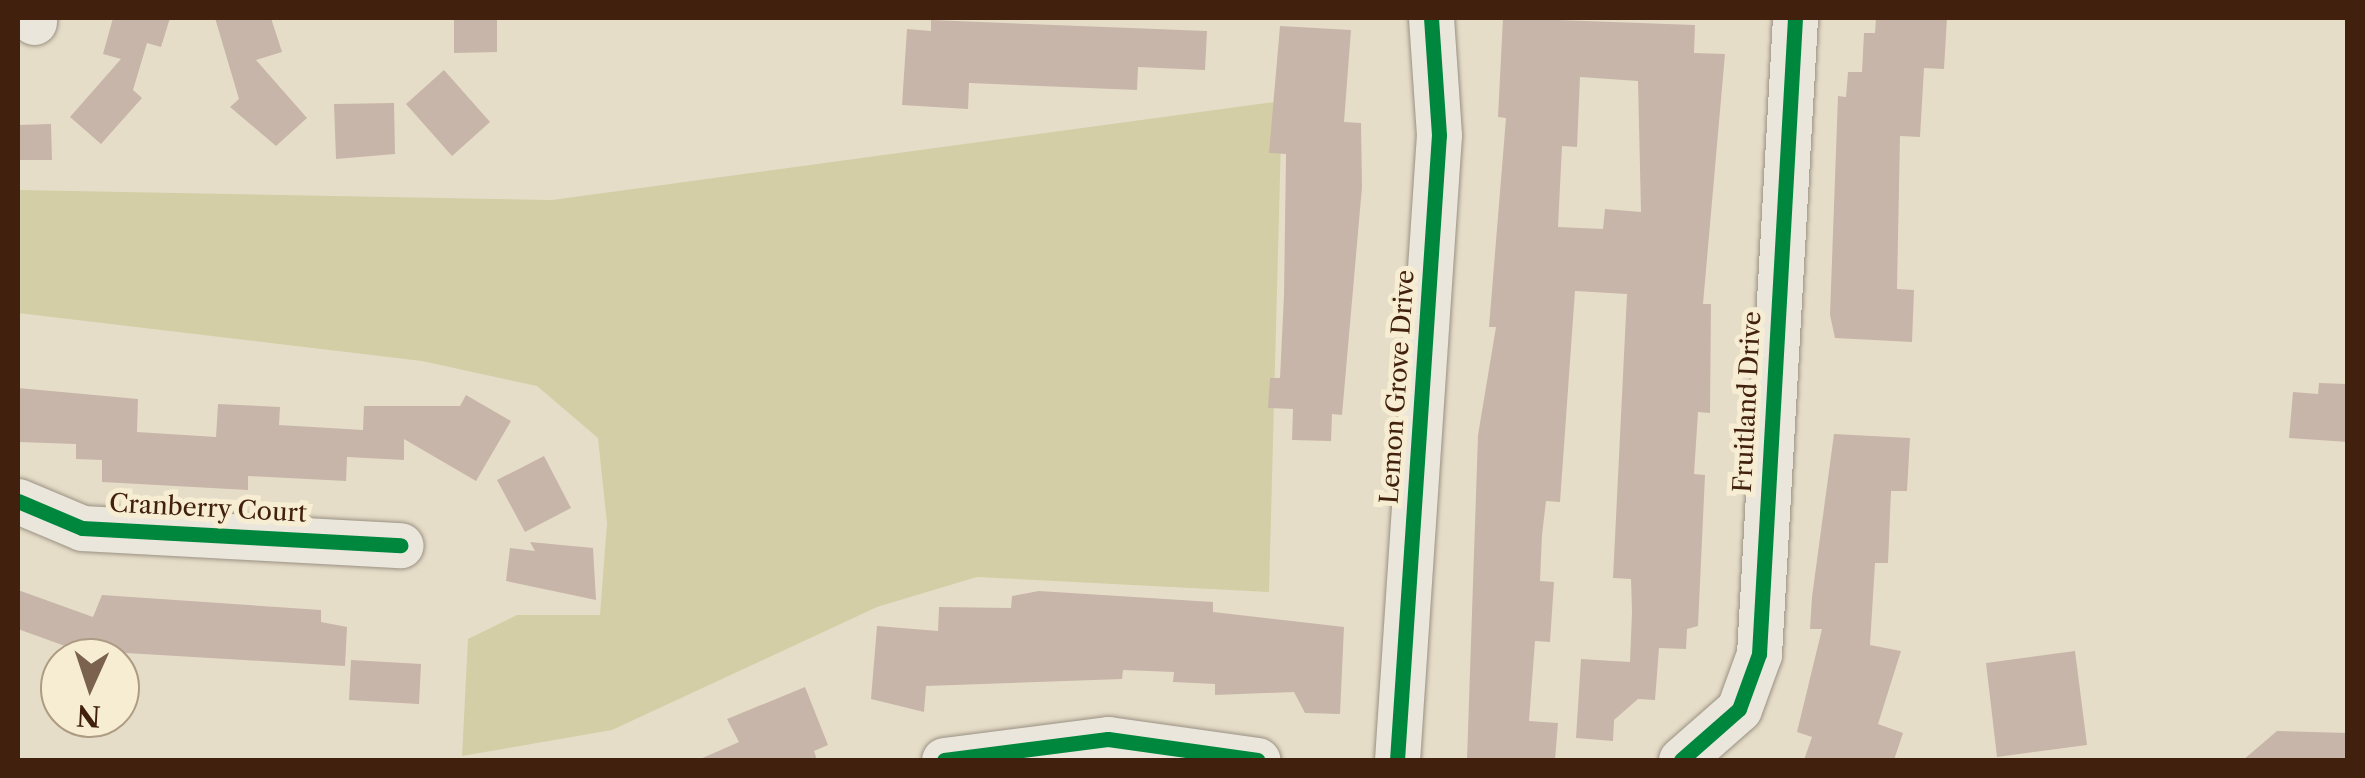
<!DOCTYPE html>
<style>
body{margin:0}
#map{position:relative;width:2365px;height:778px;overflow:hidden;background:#e6ddc8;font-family:"Libre Caslon Text",serif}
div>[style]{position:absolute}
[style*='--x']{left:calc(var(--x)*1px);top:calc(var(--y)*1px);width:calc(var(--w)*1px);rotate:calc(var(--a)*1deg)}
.green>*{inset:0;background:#d3cea6}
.building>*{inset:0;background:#c8b5a9}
.roads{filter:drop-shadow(0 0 2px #9b9183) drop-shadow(0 0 2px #9b9183)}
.minor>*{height:45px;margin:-22.5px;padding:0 22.5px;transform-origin:22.5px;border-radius:22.5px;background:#eae6dc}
.cycleway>*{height:15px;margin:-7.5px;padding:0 7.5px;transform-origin:7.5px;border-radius:7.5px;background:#00873e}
span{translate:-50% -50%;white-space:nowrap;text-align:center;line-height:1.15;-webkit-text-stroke:10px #f7edd3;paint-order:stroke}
.street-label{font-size:25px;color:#41200e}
.frame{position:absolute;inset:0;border:20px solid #41200e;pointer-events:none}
.north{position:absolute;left:40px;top:638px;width:100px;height:100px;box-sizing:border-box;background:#f7edd3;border:2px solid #ae9b84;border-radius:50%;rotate:183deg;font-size:28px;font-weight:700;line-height:40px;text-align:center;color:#41200e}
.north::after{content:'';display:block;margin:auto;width:35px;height:45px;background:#7b624f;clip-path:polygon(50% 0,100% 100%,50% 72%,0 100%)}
</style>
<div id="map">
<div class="green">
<i style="clip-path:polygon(1282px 101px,1269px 592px,977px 577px,877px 607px,612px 730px,462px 756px,468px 639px,517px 615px,600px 615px,607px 523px,598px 438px,537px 386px,422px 361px,18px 313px,18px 190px,552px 200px)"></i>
</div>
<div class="building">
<i style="clip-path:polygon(113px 18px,170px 18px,161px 47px,147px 43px,133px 90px,142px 98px,101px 144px,70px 117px,121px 59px,103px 54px)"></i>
<i style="clip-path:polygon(215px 18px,271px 18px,282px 52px,256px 60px,307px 118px,276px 146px,230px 107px,239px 99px)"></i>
<i style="clip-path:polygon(454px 18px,497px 18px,497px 52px,454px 53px)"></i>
<i style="clip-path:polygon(evenodd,1503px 18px,1695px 25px,1694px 53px,1725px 54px,1703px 304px,1711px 304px,1710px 413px,1698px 412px,1694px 474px,1705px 475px,1698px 626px,1687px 629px,1686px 649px,1659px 648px,1655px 700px,1638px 699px,1614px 720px,1613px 741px,1576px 738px,1581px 659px,1630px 662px,1632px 612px,1631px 579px,1613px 578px,1627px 294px,1575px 291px,1560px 502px,1546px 501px,1542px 535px,1540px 581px,1554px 582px,1550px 642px,1535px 641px,1529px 721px,1558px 723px,1555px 760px,1467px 760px,1478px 435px,1496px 327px,1489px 327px,1506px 118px,1498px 117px,1503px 18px,1580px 77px,1638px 81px,1641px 212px,1605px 209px,1603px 229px,1558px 227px,1562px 146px,1577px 147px,1580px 77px)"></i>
<i style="clip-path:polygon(1876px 18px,1947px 18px,1944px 69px,1924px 68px,1920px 137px,1900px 136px,1897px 289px,1914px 290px,1912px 342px,1835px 338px,1830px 315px,1838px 96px,1846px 97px,1848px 72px,1862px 72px,1864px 33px,1875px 33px)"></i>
<i style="clip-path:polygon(931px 20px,1207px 31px,1205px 70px,1138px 67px,1137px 90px,969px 83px,968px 109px,902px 105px,907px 29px,931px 31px)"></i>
<i style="clip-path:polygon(1280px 26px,1351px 30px,1344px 122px,1361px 123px,1362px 187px,1342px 415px,1332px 414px,1331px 441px,1292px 440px,1293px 409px,1268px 408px,1270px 378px,1280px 378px,1284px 295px,1286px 154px,1269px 153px)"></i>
<i style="clip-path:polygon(444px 70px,490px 122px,452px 156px,406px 104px)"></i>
<i style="clip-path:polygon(394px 103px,395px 154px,336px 159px,334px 104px)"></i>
<i style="clip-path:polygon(51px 124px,52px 160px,18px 160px,18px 125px)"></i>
<i style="clip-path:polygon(2319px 383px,2346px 384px,2348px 442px,2289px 438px,2293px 392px,2318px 394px)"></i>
<i style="clip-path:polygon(18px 388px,138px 399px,137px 432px,216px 437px,218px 404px,280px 407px,279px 425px,363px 430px,364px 406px,460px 406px,466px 395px,511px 421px,476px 481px,404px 439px,404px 460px,347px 457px,346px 481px,248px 476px,248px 490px,102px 482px,102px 460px,76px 459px,76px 444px,18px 442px)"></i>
<i style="clip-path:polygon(1834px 434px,1910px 438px,1907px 491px,1891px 491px,1888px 563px,1875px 563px,1870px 645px,1901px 651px,1878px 724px,1903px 733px,1894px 760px,1804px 760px,1812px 737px,1797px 732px,1822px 629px,1810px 629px,1812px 597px)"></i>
<i style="clip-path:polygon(544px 456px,571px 508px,525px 532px,497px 480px)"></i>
<i style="clip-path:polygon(530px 542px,593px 548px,596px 600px,506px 581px,510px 548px,535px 551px)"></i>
<i style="clip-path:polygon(18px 590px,93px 617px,102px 595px,321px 610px,321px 622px,347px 627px,345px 666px,76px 650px,18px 629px)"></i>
<i style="clip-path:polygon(1039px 591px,1213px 602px,1213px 612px,1344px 627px,1340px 714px,1305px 713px,1294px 692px,1215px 695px,1215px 684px,1173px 682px,1174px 672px,1123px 670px,1122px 679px,926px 686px,924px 712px,871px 699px,877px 626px,938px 631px,939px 607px,1011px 608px,1012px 596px)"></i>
<i style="clip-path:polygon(2075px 651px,2087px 745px,1997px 757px,1986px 663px)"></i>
<i style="clip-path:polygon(351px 660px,421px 664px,419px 704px,349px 700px)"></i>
<i style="clip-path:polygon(805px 687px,828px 745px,814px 751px,817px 760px,698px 760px,739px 742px,727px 719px)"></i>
<i style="clip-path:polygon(2277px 731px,2348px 733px,2348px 760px,2243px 760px)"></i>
</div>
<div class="roads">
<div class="minor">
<i style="--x:34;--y:22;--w:4;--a:-90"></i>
<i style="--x:18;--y:501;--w:69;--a:22.9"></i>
<i style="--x:82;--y:528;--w:319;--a:3.1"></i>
<i style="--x:944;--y:760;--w:165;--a:-7.3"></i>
<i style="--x:1108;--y:739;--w:151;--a:8"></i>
<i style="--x:1397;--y:760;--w:626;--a:-86.16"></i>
<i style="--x:1439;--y:135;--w:117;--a:-93.9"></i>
<i style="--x:1681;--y:760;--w:77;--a:-41.3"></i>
<i style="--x:1739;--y:709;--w:59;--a:-70"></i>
<i style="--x:1759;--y:654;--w:637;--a:-86.76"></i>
</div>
</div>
<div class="cycleway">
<i style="--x:18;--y:501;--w:69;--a:22.9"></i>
<i style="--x:82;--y:528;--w:319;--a:3.1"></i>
<i style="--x:944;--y:760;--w:165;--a:-7.3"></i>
<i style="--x:1108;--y:739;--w:151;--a:8"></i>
<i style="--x:1397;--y:760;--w:626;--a:-86.16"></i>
<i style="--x:1439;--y:135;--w:117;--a:-93.9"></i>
<i style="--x:1681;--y:760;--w:77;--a:-41.3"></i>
<i style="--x:1739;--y:709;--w:59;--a:-70"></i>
<i style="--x:1759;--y:654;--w:637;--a:-86.76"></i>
</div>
<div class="street-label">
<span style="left:1398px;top:387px;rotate:-86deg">Lemon Grove Drive</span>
<span style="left:1748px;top:402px;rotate:-87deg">Fruitland Drive</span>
<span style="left:208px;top:509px;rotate:3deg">Cranberry Court</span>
</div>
<div class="frame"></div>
<div class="north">N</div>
</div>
